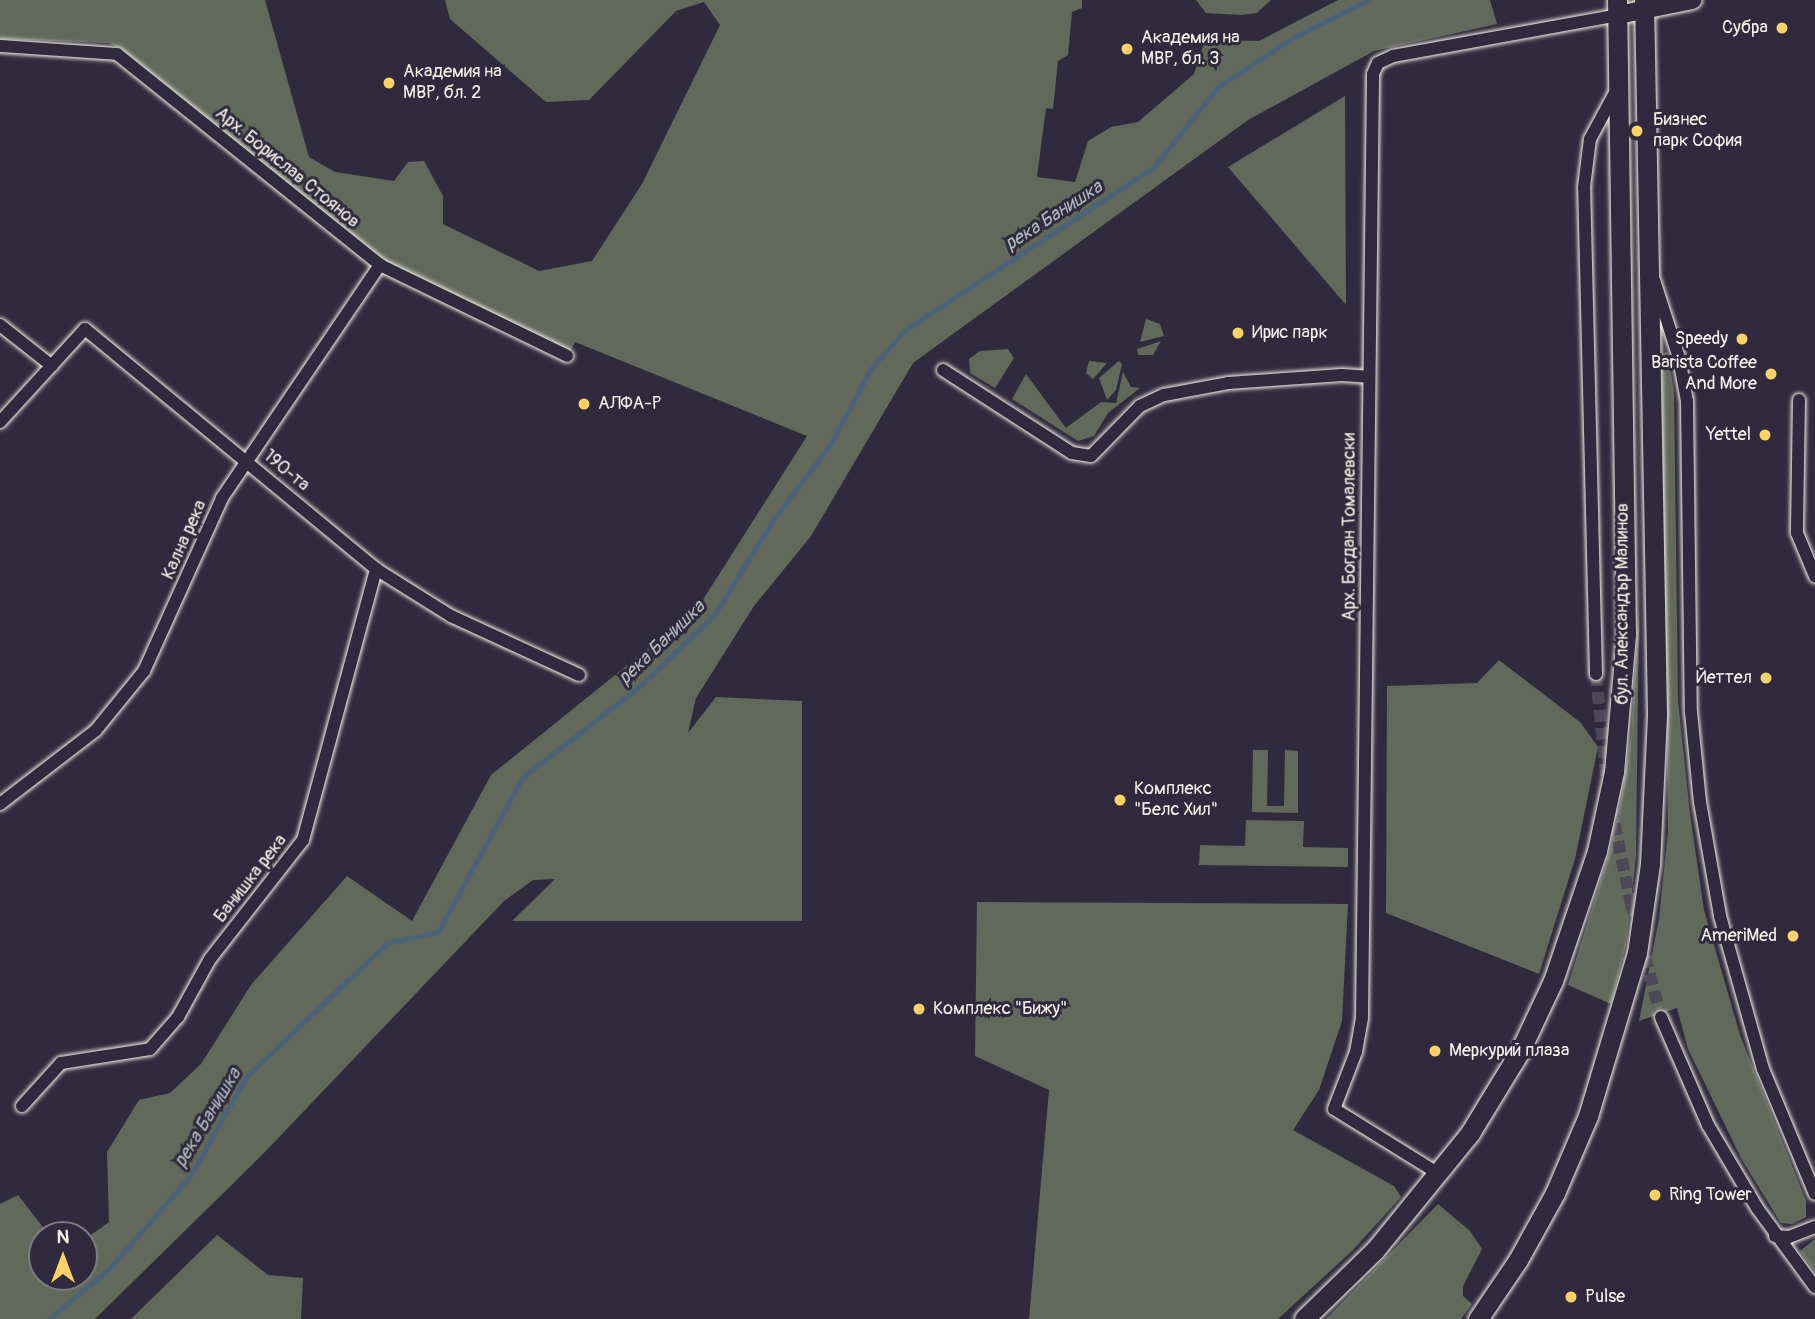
<!DOCTYPE html>
<meta charset="utf-8">
<style>
body{margin:0}
#map{position:relative;width:1815px;height:1319px;overflow:hidden;background:#2f2a3d;font-family:Pangolin,sans-serif}
div>[style]{position:absolute}
[style*='--x']{left:calc(var(--x)*1px);top:calc(var(--y)*1px);width:calc(var(--w)*1px);rotate:calc(var(--a)*1deg)}
.green>*{inset:0;background:#62695b}
.stream>*{height:4.5px;margin:-2.25px;padding:0 2.25px;transform-origin:2.25px;border-radius:2.25px;background:#4d6379}
.street-tunnel>*{height:12px;margin-top:-6px;transform-origin:0;background:repeating-linear-gradient(90deg,#4d4857 0 12px,transparent 0 18px)}
.roads{filter:drop-shadow(0 0 2px #f4f1e8) drop-shadow(0 0 2px #f4f1e8)}
.street>*{height:12px;margin:-6px;padding:0 6px;transform-origin:6px;border-radius:6px;background:#2f2a3d}
.secondary>*{height:18px;margin:-9px;padding:0 9px;transform-origin:9px;border-radius:9px;background:#2f2a3d}
.primary>*{height:19px;margin:-9.5px;padding:0 9.5px;transform-origin:9.5px;border-radius:9.5px;background:#2f2a3d}
.dots>*{width:19px;height:19px;translate:-50% -50%;box-sizing:border-box;border:4px solid #2f2a3d;border-radius:50%}
span{translate:-50% -50%;white-space:nowrap;text-align:center;line-height:1.15;-webkit-text-stroke:6px #2f2a3d;paint-order:stroke}
.poi-label{font-size:18px;color:#f4f1e8}
.right{translate:-100% -50%;text-align:right}
.left{translate:0 -50%;text-align:left}
.street-label{font-size:18px;color:#f4f1e8}
.water-label{font-size:19px;color:#b1b8bc;font-style:italic}
.north{position:absolute;left:28px;top:1221px;width:70px;height:70px;box-sizing:border-box;background:#2f2a3d;border:2px solid #7e7a81;border-radius:50%;rotate:0deg;font-size:19px;font-weight:700;line-height:28px;text-align:center;color:#f4f1e8}
.north::after{content:'';display:block;margin:auto;width:24px;height:32px;background:#ffd166;clip-path:polygon(50% 0,100% 100%,50% 72%,0 100%)}
</style>
<div id="map">
<div class="green">
<i style="clip-path:polygon(0 0,265px 0,309px 157px,335px 172px,394px 181px,408px 162px,424px 161px,443px 196px,443px 224px,539px 271px,592px 261px,642px 184px,720px 25px,704px 2px,676px 11px,589px 100px,546px 102px,450px 19px,445px 0,1082px 0,1082px 8px,1072px 12px,1068px 55px,1058px 61px,1053px 109px,1046px 108px,1037px 177px,1075px 182px,1088px 141px,1111px 127px,1138px 122px,1194px 74px,1205px 40px,1259px 41px,1338px 0,1490px 0,1497px 24px,1374px 51px,1248px 120px,913px 363px,811px 536px,754px 606px,696px 698px,688px 733px,716px 697px,802px 701px,802px 921px,512px 921px,555px 879px,533px 880px,504px 901px,263px 1154px,95px 1319px,0 1319px,0 1204px,18px 1195px,49px 1235px,42px 1235px,42px 1277px,84px 1277px,84px 1240px,109px 1222px,107px 1152px,139px 1100px,170px 1093px,201px 1064px,251px 985px,347px 876px,412px 921px,491px 775px,697px 609px,807px 436px,575px 342px,570px 351px,383px 261px,120px 48px,108px 43px,0 39px)"></i>
<i style="clip-path:polygon(1196px 0,1271px 0,1257px 13px,1241px 15px,1206px 13px)"></i>
<i style="clip-path:polygon(1345px 96px,1346px 305px,1228px 167px)"></i>
<i style="clip-path:polygon(1146px 319px,1160px 324px,1164px 336px,1140px 342px)"></i>
<i style="clip-path:polygon(1161px 341px,1153px 355px,1138px 355px,1137px 349px)"></i>
<i style="clip-path:polygon(1008px 349px,1014px 358px,995px 388px,970px 373px,969px 359px,980px 351px)"></i>
<i style="clip-path:polygon(1667px 352px,1674px 390px,1678px 701px,1690px 814px,1704px 910px,1740px 1035px,1806px 1201px,1806px 1217px,1792px 1224px,1781px 1223px,1742px 1160px,1688px 1049px,1677px 1008px,1639px 1021px,1659px 919px,1668px 832px,1662px 408px,1662px 354px)"></i>
<i style="clip-path:polygon(1089px 361px,1107px 363px,1093px 379px,1086px 373px)"></i>
<i style="clip-path:polygon(1119px 361px,1122px 364px,1116px 390px,1107px 400px,1099px 378px)"></i>
<i style="clip-path:polygon(1123px 372px,1131px 387px,1140px 388px,1108px 413px,1094px 436px,1078px 441px,1012px 399px,1026px 374px,1066px 428px,1101px 402px,1116px 403px)"></i>
<i style="clip-path:polygon(1639px 609px,1636px 856px,1626px 945px,1611px 1004px,1568px 985px,1611px 847px,1622px 794px,1631px 734px)"></i>
<i style="clip-path:polygon(1499px 660px,1580px 722px,1598px 747px,1575px 859px,1539px 974px,1386px 913px,1387px 686px,1477px 683px)"></i>
<i style="clip-path:polygon(1253px 750px,1268px 750px,1267px 806px,1284px 806px,1285px 750px,1298px 751px,1298px 813px,1252px 812px)"></i>
<i style="clip-path:polygon(1246px 820px,1304px 821px,1303px 847px,1348px 848px,1348px 867px,1199px 865px,1200px 845px,1245px 846px)"></i>
<i style="clip-path:polygon(977px 902px,1348px 904px,1342px 1021px,1319px 1090px,1293px 1130px,1394px 1186px,1401px 1197px,1352px 1251px,1278px 1319px,1029px 1319px,1049px 1090px,975px 1056px)"></i>
<i style="clip-path:polygon(1438px 1204px,1470px 1231px,1482px 1249px,1463px 1286px,1463px 1296px,1472px 1304px,1461px 1319px,1326px 1319px)"></i>
<i style="clip-path:polygon(217px 1235px,268px 1275px,303px 1278px,301px 1319px,131px 1319px)"></i>
<i style="clip-path:polygon(1815px 1239px,1815px 1272px,1800px 1251px)"></i>
</div>
<div class="stream">
<i style="--x:49;--y:1319;--w:78;--a:-39.8"></i>
<i style="--x:109;--y:1269;--w:125;--a:-48.9"></i>
<i style="--x:191;--y:1175;--w:112;--a:-60.7"></i>
<i style="--x:246;--y:1077;--w:195;--a:-43.5"></i>
<i style="--x:387;--y:943;--w:52;--a:-12.2"></i>
<i style="--x:438;--y:932;--w:177;--a:-61.3"></i>
<i style="--x:523;--y:777;--w:148;--a:-37.9"></i>
<i style="--x:640;--y:686;--w:104;--a:-43.8"></i>
<i style="--x:715;--y:614;--w:110;--a:-58.3"></i>
<i style="--x:773;--y:520;--w:94;--a:-52.8"></i>
<i style="--x:830;--y:445;--w:86;--a:-61.7"></i>
<i style="--x:871;--y:369;--w:52;--a:-48.9"></i>
<i style="--x:905;--y:330;--w:296;--a:-33.2"></i>
<i style="--x:1153;--y:168;--w:104;--a:-51.3"></i>
<i style="--x:1218;--y:87;--w:93;--a:-33.2"></i>
<i style="--x:1296;--y:36;--w:80;--a:-26.6"></i>
</div>
<div class="street-tunnel">
<i style="--x:1596;--y:674;--w:112;--a:84.3"></i>
<i style="--x:1611;--y:806;--w:100;--a:78.5"></i>
<i style="--x:1631;--y:904;--w:117;--a:75.1"></i>
</div>
<div class="roads">
<div class="street">
<i style="--x:0;--y:46;--w:117;--a:3.9"></i>
<i style="--x:117;--y:54;--w:337;--a:38.7"></i>
<i style="--x:380;--y:265;--w:208;--a:25.9"></i>
<i style="--x:1654;--y:280;--w:82;--a:72.2"></i>
<i style="--x:1679;--y:358;--w:44;--a:79.5"></i>
<i style="--x:1687;--y:401;--w:311;--a:89.3"></i>
<i style="--x:1691;--y:712;--w:90;--a:84.3"></i>
<i style="--x:1700;--y:802;--w:116;--a:80"></i>
<i style="--x:1720;--y:916;--w:159;--a:74.3"></i>
<i style="--x:1763;--y:1069;--w:135;--a:67.4"></i>
<i style="--x:0;--y:325;--w:66;--a:38.3"></i>
<i style="--x:943;--y:370;--w:153;--a:32.8"></i>
<i style="--x:1072;--y:453;--w:19;--a:9"></i>
<i style="--x:1091;--y:456;--w:70;--a:-45.6"></i>
<i style="--x:1140;--y:406;--w:26;--a:-25"></i>
<i style="--x:1164;--y:395;--w:65;--a:-10.6"></i>
<i style="--x:1228;--y:383;--w:114;--a:-4"></i>
<i style="--x:1342;--y:375;--w:26;--a:4"></i>
<i style="--x:1799;--y:400;--w:133;--a:90.9"></i>
<i style="--x:1797;--y:533;--w:47;--a:67.3"></i>
<i style="--x:0;--y:422;--w:126;--a:-47.6"></i>
<i style="--x:85;--y:329;--w:377;--a:39.5"></i>
<i style="--x:376;--y:569;--w:89;--a:32.1"></i>
<i style="--x:451;--y:616;--w:141;--a:24.7"></i>
<i style="--x:1596;--y:674;--w:487;--a:-91.4"></i>
<i style="--x:1584;--y:187;--w:48;--a:-82.9"></i>
<i style="--x:1590;--y:139;--w:55;--a:-61.6"></i>
<i style="--x:0;--y:804;--w:121;--a:-37.6"></i>
<i style="--x:96;--y:730;--w:76;--a:-50.9"></i>
<i style="--x:144;--y:671;--w:190;--a:-65.7"></i>
<i style="--x:222;--y:498;--w:282;--a:-55.9"></i>
<i style="--x:1661;--y:1017;--w:118;--a:66.5"></i>
<i style="--x:1708;--y:1125;--w:96;--a:59.4"></i>
<i style="--x:1757;--y:1208;--w:98;--a:53.7"></i>
<i style="--x:22;--y:1106;--w:58;--a:-47.8"></i>
<i style="--x:61;--y:1063;--w:90;--a:-8.9"></i>
<i style="--x:150;--y:1049;--w:43;--a:-48.8"></i>
<i style="--x:178;--y:1017;--w:66;--a:-61.1"></i>
<i style="--x:210;--y:959;--w:151;--a:-52"></i>
<i style="--x:303;--y:840;--w:281;--a:-74.9"></i>
<i style="--x:1439;--y:1174;--w:123;--a:-148.2"></i>
<i style="--x:1334;--y:1109;--w:61;--a:-68.9"></i>
<i style="--x:1356;--y:1052;--w:35;--a:-80"></i>
<i style="--x:1362;--y:1018;--w:944;--a:-89.33"></i>
<i style="--x:1373;--y:74;--w:12;--a:-66"></i>
<i style="--x:1378;--y:63;--w:17;--a:-25"></i>
<i style="--x:1393;--y:56;--w:229;--a:-10.3"></i>
<i style="--x:1775;--y:1236;--w:14;--a:4"></i>
<i style="--x:1789;--y:1237;--w:28;--a:-21"></i>
</div>
<div class="secondary">
<i style="--x:1618;--y:15;--w:76;--a:-11.5"></i>
</div>
<div class="primary">
<i style="--x:1304;--y:1319;--w:99;--a:-44.2"></i>
<i style="--x:1375;--y:1250;--w:151;--a:-50.9"></i>
<i style="--x:1470;--y:1133;--w:96;--a:-58.6"></i>
<i style="--x:1520;--y:1051;--w:77;--a:-64.8"></i>
<i style="--x:1553;--y:981;--w:137;--a:-71.3"></i>
<i style="--x:1597;--y:851;--w:81;--a:-77.9"></i>
<i style="--x:1614;--y:772;--w:139;--a:-85"></i>
<i style="--x:1626;--y:634;--w:634;--a:-90.81"></i>
<i style="--x:1478;--y:1319;--w:71;--a:-55.9"></i>
<i style="--x:1518;--y:1260;--w:77;--a:-61.1"></i>
<i style="--x:1555;--y:1193;--w:84;--a:-66.8"></i>
<i style="--x:1588;--y:1116;--w:170;--a:-73.3"></i>
<i style="--x:1637;--y:953;--w:90;--a:-81.7"></i>
<i style="--x:1650;--y:864;--w:150;--a:-87.3"></i>
<i style="--x:1657;--y:714;--w:714;--a:-91.04"></i>
</div>
</div>
<div class="dots">
<i style="left:1782px;top:28px;background:#ffd166"></i>
<i style="left:1127px;top:49px;background:#ffd166"></i>
<i style="left:389px;top:83px;background:#ffd166"></i>
<i style="left:1637px;top:131px;background:#ffd166"></i>
<i style="left:1238px;top:333px;background:#ffd166"></i>
<i style="left:1742px;top:339px;background:#ffd166"></i>
<i style="left:1771px;top:374px;background:#ffd166"></i>
<i style="left:584px;top:404px;background:#ffd166"></i>
<i style="left:1765px;top:435px;background:#ffd166"></i>
<i style="left:1766px;top:678px;background:#ffd166"></i>
<i style="left:1120px;top:800px;background:#ffd166"></i>
<i style="left:1793px;top:936px;background:#ffd166"></i>
<i style="left:919px;top:1009px;background:#ffd166"></i>
<i style="left:1435px;top:1051px;background:#ffd166"></i>
<i style="left:1655px;top:1195px;background:#ffd166"></i>
<i style="left:1571px;top:1297px;background:#ffd166"></i>
</div>
<div class="poi-label">
<span class="right" style="left:1768px;top:28px">Субра</span>
<span class="left" style="left:1141px;top:49px">Академия на<br>МВР, бл. 3</span>
<span class="left" style="left:403px;top:83px">Академия на<br>МВР, бл. 2</span>
<span class="left" style="left:1653px;top:131px">Бизнес<br>парк София</span>
<span class="left" style="left:1252px;top:333px">Ирис парк</span>
<span class="right" style="left:1728px;top:339px">Speedy</span>
<span class="right" style="left:1757px;top:374px">Barista Coffee<br>And More</span>
<span class="left" style="left:598px;top:404px">АЛФА-Р</span>
<span class="right" style="left:1751px;top:435px">Yettel</span>
<span class="right" style="left:1752px;top:678px">Йеттел</span>
<span class="left" style="left:1134px;top:800px">Комплекс<br>"Белс Хил"</span>
<span class="right" style="left:1777px;top:936px">AmeriMed</span>
<span class="left" style="left:933px;top:1009px">Комплекс "Бижу"</span>
<span class="left" style="left:1449px;top:1051px">Меркурий плаза</span>
<span class="left" style="left:1669px;top:1195px">Ring Tower</span>
<span class="left" style="left:1585px;top:1297px">Pulse</span>
</div>
<div class="street-label">
<span style="left:287px;top:168px;rotate:39deg">Арх. Борислав Стоянов</span>
<span style="left:286px;top:471px;rotate:40deg">190-та</span>
<span style="left:1350px;top:527px;rotate:-90deg">Арх. Богдан Томалевски</span>
<span style="left:185px;top:540px;rotate:-66deg">Кална река</span>
<span style="left:1623px;top:604px;rotate:-90deg">бул. Александър Малинов</span>
<span style="left:251px;top:879px;rotate:-52deg">Банишка река</span>
</div>
<div class="water-label">
<span style="left:1054px;top:216px;rotate:-33deg">река Банишка</span>
<span style="left:662px;top:643px;rotate:-44deg">река Банишка</span>
<span style="left:208px;top:1118px;rotate:-59deg">река Банишка</span>
</div>
<div class="north">N</div>
</div>
